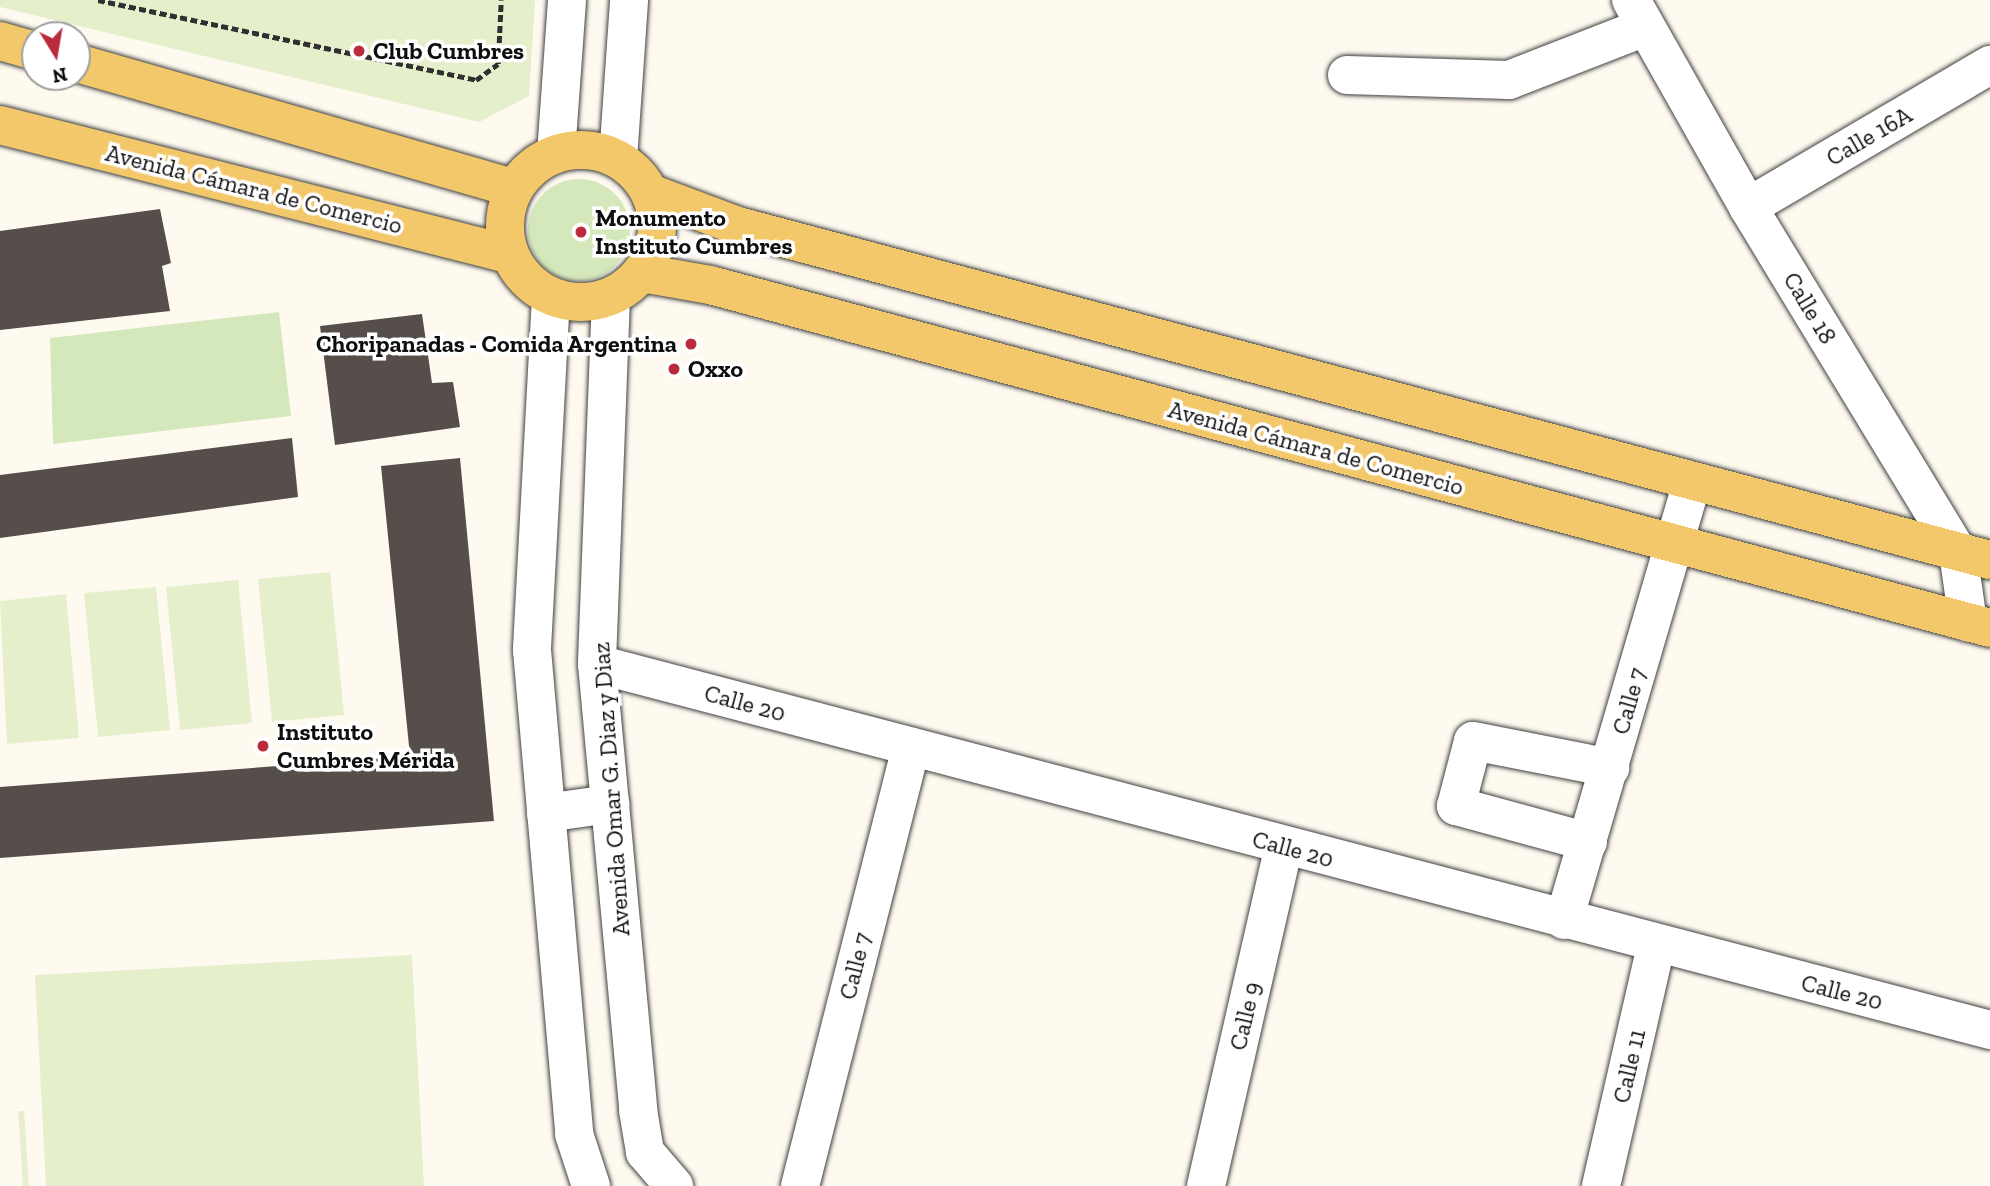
<!DOCTYPE html>
<meta charset="utf-8">
<style>
body{margin:0}
#map{position:relative;width:1990px;height:1186px;overflow:hidden;background:#fefaf0;font-family:"Zilla Slab",serif}
div>[style]{position:absolute}
[style*='--x']{left:calc(var(--x)*1px);top:calc(var(--y)*1px);width:calc(var(--w)*1px);rotate:calc(var(--a)*1deg)}
.green>*{inset:0;background:#d5e8bb}
.round{border-radius:50%}
.pitch>*{inset:0;background:#e6efcc}
.building>*{inset:0;background:#564e4b}
.path>*{height:4.5px;margin-top:-2.25px;transform-origin:0;background:repeating-linear-gradient(90deg,#303030 0 7px,transparent 0 10.5px)}
.roads{filter:drop-shadow(0 0 2px #414141) drop-shadow(0 0 2px #414141)}
.minor>*{height:38px;margin:-19px;padding:0 19px;transform-origin:19px;border-radius:19px;background:#fff}
.major>*{height:38px;margin:-19px;padding:0 19px;transform-origin:19px;border-radius:19px;background:#f3c86b}
.major>.ring{margin:-19px;padding:0;box-sizing:content-box;background:none;border:38px solid #f3c86b;border-radius:50%}
.dots>*{width:19px;height:19px;translate:-50% -50%;box-sizing:border-box;border:4px solid #fff;border-radius:50%}
span{translate:-50% -50%;white-space:nowrap;text-align:center;line-height:1.15;-webkit-text-stroke:7px #fff;paint-order:stroke}
.poi-label{font-size:24px;color:#0e0e0e;font-weight:700}
.left{translate:0 -50%;text-align:left}
.right{translate:-100% -50%;text-align:right}
.street-label{font-size:24px;color:#0e0e0e}
.north{position:absolute;left:21px;top:21px;width:70px;height:70px;box-sizing:border-box;background:#fff;border:2px solid #9f9f9f;border-radius:50%;rotate:169deg;font-size:19px;font-weight:700;line-height:28px;text-align:center;color:#0e0e0e}
.north::after{content:'';display:block;margin:auto;width:24px;height:32px;background:#b92b3d;clip-path:polygon(50% 0,100% 100%,50% 72%,0 100%)}
</style>
<div id="map">
<div class="green">
<i class="round" style="left:528px;top:179px;width:102px;height:102px"></i>
<i style="clip-path:polygon(279px 312px,291px 416px,53px 444px,50px 338px)"></i>
</div>
<div class="pitch">
<i style="clip-path:polygon(0 0,535px 0,529px 96px,479px 122px,0 7px)"></i>
<i style="clip-path:polygon(330px 572px,344px 715px,272px 722px,258px 579px)"></i>
<i style="clip-path:polygon(238px 580px,252px 723px,180px 730px,166px 587px)"></i>
<i style="clip-path:polygon(156px 587px,170px 730px,98px 737px,84px 593px)"></i>
<i style="clip-path:polygon(66px 594px,79px 738px,7px 744px,0 601px)"></i>
<i style="clip-path:polygon(412px 955px,424px 1186px,46px 1186px,35px 975px)"></i>
<i style="clip-path:polygon(18px 1111px,24px 1111px,29px 1186px,23px 1186px)"></i>
</div>
<div class="building">
<i style="clip-path:polygon(160px 209px,171px 263px,162px 266px,170px 311px,0 330px,0 231px)"></i>
<i style="clip-path:polygon(422px 314px,432px 383px,453px 382px,460px 427px,335px 445px,320px 326px)"></i>
<i style="clip-path:polygon(292px 438px,298px 497px,0 538px,0 475px)"></i>
<i style="clip-path:polygon(460px 458px,494px 821px,0 858px,0 787px,410px 756px,381px 466px)"></i>
</div>
<div class="path">
<i style="--x:98;--y:0;--w:386;--a:11.9"></i>
<i style="--x:476;--y:80;--w:27;--a:-36"></i>
<i style="--x:498;--y:64;--w:64;--a:-87.3"></i>
</div>
<div class="roads">
<div class="minor">
<i style="--x:1631;--y:0;--w:238;--a:60.5"></i>
<i style="--x:1748;--y:207;--w:404;--a:58.7"></i>
<i style="--x:1958;--y:552;--w:71;--a:81.9"></i>
<i style="--x:1347;--y:75;--w:162;--a:1.8"></i>
<i style="--x:1509;--y:80;--w:146;--a:-21.3"></i>
<i style="--x:556;--y:154;--w:154;--a:-85.9"></i>
<i style="--x:618;--y:159;--w:159;--a:-86"></i>
<i style="--x:1748;--y:207;--w:281;--a:-30.4"></i>
<i style="--x:551;--y:297;--w:354;--a:93.1"></i>
<i style="--x:532;--y:650;--w:486;--a:85"></i>
<i style="--x:574;--y:1134;--w:55;--a:71.9"></i>
<i style="--x:611;--y:297;--w:367;--a:92.2"></i>
<i style="--x:597;--y:664;--w:448;--a:84.7"></i>
<i style="--x:638;--y:1110;--w:43;--a:80.5"></i>
<i style="--x:645;--y:1152;--w:45;--a:49.5"></i>
<i style="--x:597;--y:664;--w:1440;--a:14.72"></i>
<i style="--x:546;--y:813;--w:65;--a:-8"></i>
<i style="--x:1588;--y:842;--w:137;--a:-164.7"></i>
<i style="--x:1456;--y:806;--w:67;--a:-75.3"></i>
<i style="--x:1473;--y:741;--w:140;--a:11.1"></i>
<i style="--x:1564;--y:920;--w:456;--a:-73.7"></i>
<i style="--x:800;--y:1186;--w:453;--a:-75.8"></i>
<i style="--x:1206;--y:1186;--w:349;--a:-77.1"></i>
<i style="--x:1601;--y:1186;--w:247;--a:-77.1"></i>
</div>
<div class="major">
<i style="--x:0;--y:41;--w:36;--a:16"></i>
<i style="--x:77;--y:63;--w:455;--a:16"></i>
<i style="--x:0;--y:125;--w:524;--a:14.25"></i>
<i class="ring" style="left:505px;top:150px;width:114px;height:114px"></i>
<i style="--x:650;--y:193;--w:94;--a:20.6"></i>
<i style="--x:738;--y:226;--w:1296;--a:14.94"></i>
<i style="--x:642;--y:273;--w:69;--a:10"></i>
<i style="--x:710;--y:285;--w:1325;--a:15"></i>
</div>
</div>
<div class="dots">
<i style="left:359px;top:51px;background:#b92b3d"></i>
<i style="left:581px;top:232px;background:#b92b3d"></i>
<i style="left:691px;top:344px;background:#b92b3d"></i>
<i style="left:674px;top:369px;background:#b92b3d"></i>
<i style="left:263px;top:746px;background:#b92b3d"></i>
</div>
<div class="poi-label">
<span class="left" style="left:373px;top:51px">Club Cumbres</span>
<span class="left" style="left:595px;top:232px">Monumento<br>Instituto Cumbres</span>
<span class="right" style="left:677px;top:344px">Choripanadas - Comida Argentina</span>
<span class="left" style="left:688px;top:369px">Oxxo</span>
<span class="left" style="left:277px;top:746px">Instituto<br>Cumbres Mérida</span>
</div>
<div class="street-label">
<span style="left:1869px;top:136px;rotate:-30deg">Calle 16A</span>
<span style="left:254px;top:189px;rotate:14deg">Avenida Cámara de Comercio</span>
<span style="left:1810px;top:308px;rotate:59deg">Calle 18</span>
<span style="left:1316px;top:448px;rotate:15deg">Avenida Cámara de Comercio</span>
<span style="left:1629px;top:701px;rotate:-74deg">Calle 7</span>
<span style="left:745px;top:703px;rotate:15deg">Calle 20</span>
<span style="left:611px;top:789px;rotate:-94deg">Avenida Omar G. Diaz y Diaz</span>
<span style="left:1293px;top:849px;rotate:15deg">Calle 20</span>
<span style="left:855px;top:966px;rotate:-76deg">Calle 7</span>
<span style="left:1842px;top:992px;rotate:14deg">Calle 20</span>
<span style="left:1245px;top:1016px;rotate:-77deg">Calle 9</span>
<span style="left:1629px;top:1066px;rotate:-77deg">Calle 11</span>
</div>
<div class="north">N</div>
</div>
